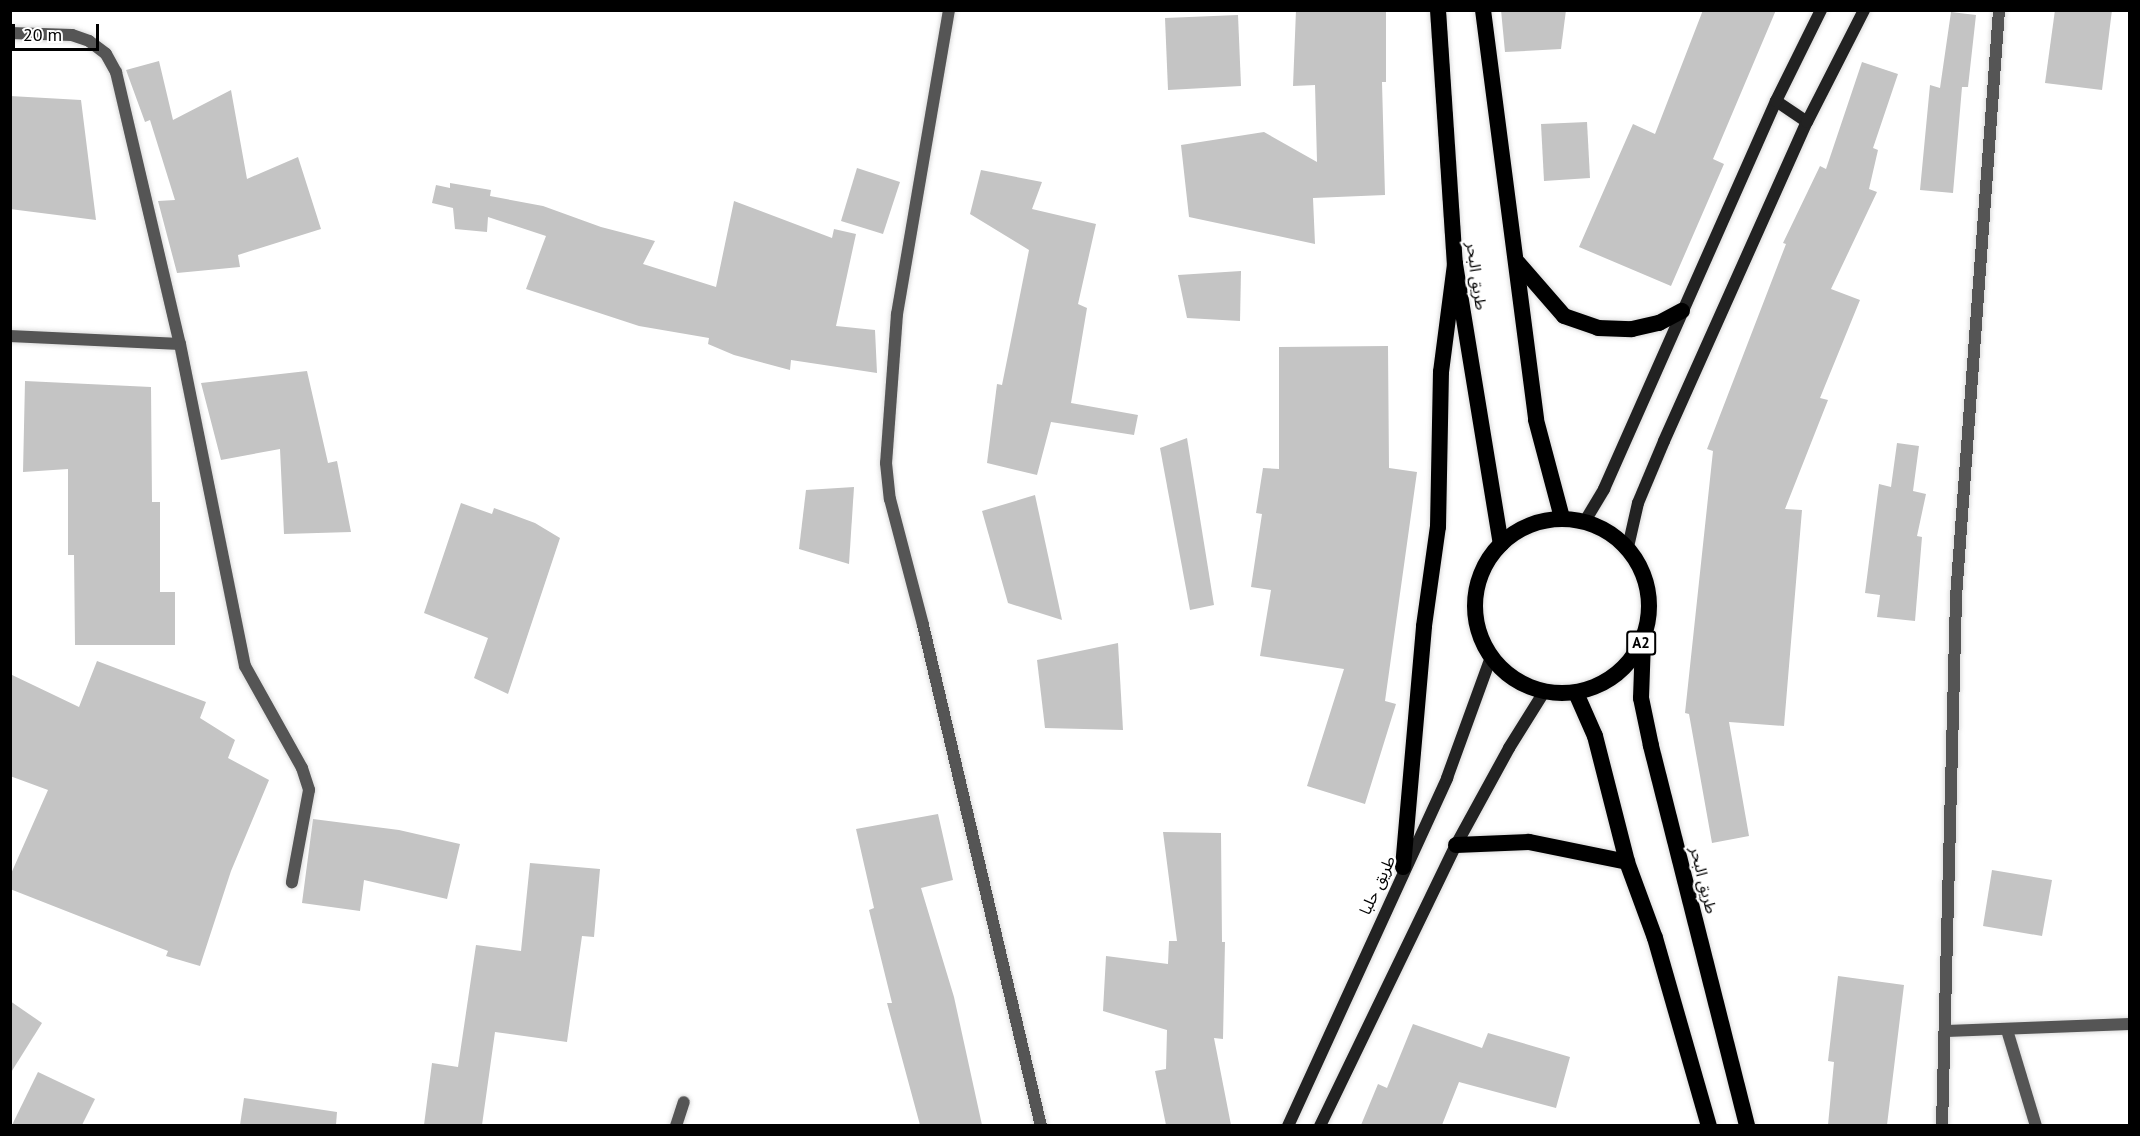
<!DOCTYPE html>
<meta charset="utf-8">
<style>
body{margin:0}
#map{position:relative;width:2140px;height:1136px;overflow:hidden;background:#fff;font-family:"PT Sans","Noto Sans Arabic",sans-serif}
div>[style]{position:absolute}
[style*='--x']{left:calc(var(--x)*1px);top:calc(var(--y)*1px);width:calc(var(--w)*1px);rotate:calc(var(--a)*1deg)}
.building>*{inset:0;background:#c4c4c4}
.roads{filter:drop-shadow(0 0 2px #dbdbdb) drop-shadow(0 0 2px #dbdbdb)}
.service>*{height:12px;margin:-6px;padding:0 6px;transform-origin:6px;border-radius:6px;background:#555}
.minor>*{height:12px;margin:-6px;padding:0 6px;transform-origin:6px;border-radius:6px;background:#555}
.secondary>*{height:12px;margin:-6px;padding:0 6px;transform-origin:6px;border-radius:6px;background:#222}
.trunk>*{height:16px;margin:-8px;padding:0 8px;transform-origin:8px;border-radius:8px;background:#000}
.trunk>.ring{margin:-8px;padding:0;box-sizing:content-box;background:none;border:16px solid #000;border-radius:50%}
span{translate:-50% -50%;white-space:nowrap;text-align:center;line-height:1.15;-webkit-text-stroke:5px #fff;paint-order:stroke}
.shield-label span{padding:2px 4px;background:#fff;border:2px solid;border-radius:4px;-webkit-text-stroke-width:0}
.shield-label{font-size:15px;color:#000;font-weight:700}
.street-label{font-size:16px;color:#000}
.frame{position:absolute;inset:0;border:12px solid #000;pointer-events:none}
.scale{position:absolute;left:12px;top:24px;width:87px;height:27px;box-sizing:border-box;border:3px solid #000;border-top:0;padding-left:8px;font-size:18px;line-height:21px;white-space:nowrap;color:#000;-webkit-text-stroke:4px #fff;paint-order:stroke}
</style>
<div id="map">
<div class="building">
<i style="clip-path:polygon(1296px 10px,1386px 10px,1386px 82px,1382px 82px,1385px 195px,1313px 198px,1315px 244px,1189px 217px,1181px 145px,1264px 132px,1317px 162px,1315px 85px,1293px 86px)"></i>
<i style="clip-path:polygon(1501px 10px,1566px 10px,1561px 49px,1505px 52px)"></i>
<i style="clip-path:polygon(1703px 10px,1776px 10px,1713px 159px,1724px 164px,1671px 286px,1579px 247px,1633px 124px,1655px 134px)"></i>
<i style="clip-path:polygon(2055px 10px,2112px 10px,2102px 90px,2045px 83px)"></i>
<i style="clip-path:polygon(1951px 12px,1976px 15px,1968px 87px,1962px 87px,1953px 193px,1920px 190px,1930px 85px,1940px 88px)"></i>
<i style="clip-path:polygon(1238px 15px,1241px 86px,1168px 90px,1165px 18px)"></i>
<i style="clip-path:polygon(159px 61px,173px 120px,231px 90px,247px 179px,298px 157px,321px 229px,238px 255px,240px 267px,177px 273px,158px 201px,175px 200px,150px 120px,145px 122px,126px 70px)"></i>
<i style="clip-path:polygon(1862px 62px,1898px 74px,1873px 148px,1878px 150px,1869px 189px,1877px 192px,1831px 289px,1860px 300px,1820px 398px,1828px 400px,1785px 509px,1802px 510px,1784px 726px,1729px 722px,1749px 836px,1712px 843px,1689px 714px,1685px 713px,1713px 451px,1707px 449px,1786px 244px,1783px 243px,1820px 166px,1826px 169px)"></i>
<i style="clip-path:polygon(10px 96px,81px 100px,96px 220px,10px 209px)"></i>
<i style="clip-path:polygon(1587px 122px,1590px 178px,1544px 181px,1541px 124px)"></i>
<i style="clip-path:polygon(857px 168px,900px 182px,883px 234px,841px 221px)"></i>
<i style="clip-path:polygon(981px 170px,1042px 182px,1032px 209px,1096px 224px,1078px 304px,1087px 308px,1071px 403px,1138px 415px,1134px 435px,1051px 422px,1037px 475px,987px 463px,997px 384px,1002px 385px,1029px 250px,970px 214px)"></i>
<i style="clip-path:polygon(450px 183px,491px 190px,490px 196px,543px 206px,601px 227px,655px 241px,643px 264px,716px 287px,734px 201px,832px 238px,834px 229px,856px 234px,836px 326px,875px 330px,877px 373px,791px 360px,790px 370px,734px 355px,708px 344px,709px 338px,639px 326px,526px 289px,546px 236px,488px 217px,487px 232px,455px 229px,453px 208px,432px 203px,436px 185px,450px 188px)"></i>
<i style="clip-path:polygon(1241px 271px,1240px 321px,1187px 318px,1178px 275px)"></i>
<i style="clip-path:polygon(1388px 346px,1389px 468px,1417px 472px,1385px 701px,1396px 704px,1365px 804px,1307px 786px,1344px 669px,1260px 656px,1271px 590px,1251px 587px,1262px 514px,1256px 513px,1263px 468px,1279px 469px,1279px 347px)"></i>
<i style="clip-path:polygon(307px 371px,328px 463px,337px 461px,351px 532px,284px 534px,280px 449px,221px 460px,201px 383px)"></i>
<i style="clip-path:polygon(25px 381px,151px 387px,152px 502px,160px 502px,160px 592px,175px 592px,175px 645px,75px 645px,74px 555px,68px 555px,68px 469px,23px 472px)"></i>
<i style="clip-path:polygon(1187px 438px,1214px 605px,1190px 610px,1160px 448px)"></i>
<i style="clip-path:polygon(1897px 443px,1919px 446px,1913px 491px,1926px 494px,1917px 536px,1922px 537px,1915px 621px,1877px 617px,1880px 595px,1865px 593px,1879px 484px,1891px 487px)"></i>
<i style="clip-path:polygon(854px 487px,849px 564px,799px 549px,806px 490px)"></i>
<i style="clip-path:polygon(1035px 495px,1062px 620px,1008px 603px,982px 511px)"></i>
<i style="clip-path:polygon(461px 503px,492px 514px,494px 508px,535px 523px,560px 538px,508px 694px,474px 678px,488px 638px,424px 613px)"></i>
<i style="clip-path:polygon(1118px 643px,1123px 730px,1045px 728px,1037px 660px)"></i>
<i style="clip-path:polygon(97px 661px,206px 702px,200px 718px,235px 740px,228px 758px,269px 780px,231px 871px,200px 966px,166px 956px,168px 951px,10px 889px,10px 876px,48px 790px,10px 776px,10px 674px,79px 707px)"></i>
<i style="clip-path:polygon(938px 814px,953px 880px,921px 888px,954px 997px,982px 1125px,920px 1125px,887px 1003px,892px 1003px,869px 910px,874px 908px,856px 829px)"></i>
<i style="clip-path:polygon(313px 819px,399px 830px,460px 844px,447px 899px,364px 880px,360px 911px,302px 903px)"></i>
<i style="clip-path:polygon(1163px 832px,1221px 833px,1222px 942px,1225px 942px,1223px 1039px,1214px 1038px,1231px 1125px,1166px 1125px,1155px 1071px,1166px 1069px,1167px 1030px,1103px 1011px,1106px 956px,1168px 964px,1169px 941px,1177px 941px)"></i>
<i style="clip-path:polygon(530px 863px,600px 869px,594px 937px,582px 936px,567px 1042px,495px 1032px,482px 1125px,424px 1125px,432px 1063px,458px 1067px,476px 945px,521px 951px)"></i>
<i style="clip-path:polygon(1992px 870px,2052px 880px,2042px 936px,1983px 926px)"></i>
<i style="clip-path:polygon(1838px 976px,1904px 985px,1887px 1125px,1828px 1125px,1834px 1062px,1828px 1061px)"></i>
<i style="clip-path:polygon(10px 1001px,42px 1023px,10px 1074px)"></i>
<i style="clip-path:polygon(1413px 1024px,1482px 1048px,1488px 1033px,1570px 1057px,1556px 1108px,1459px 1082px,1442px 1125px,1361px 1125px,1378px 1084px,1387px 1088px)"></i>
<i style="clip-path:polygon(38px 1072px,95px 1099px,82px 1125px,12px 1125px)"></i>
<i style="clip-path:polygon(244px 1098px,337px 1112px,336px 1125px,240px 1125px)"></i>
</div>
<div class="roads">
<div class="service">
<i style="--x:2007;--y:1030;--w:100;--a:73.2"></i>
<i style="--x:1946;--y:1031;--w:184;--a:-2.2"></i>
</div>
<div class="minor">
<i style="--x:949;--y:10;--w:308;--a:99.7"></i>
<i style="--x:897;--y:314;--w:149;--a:94.2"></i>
<i style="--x:886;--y:463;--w:36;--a:84"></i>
<i style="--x:890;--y:499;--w:130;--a:75.3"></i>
<i style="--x:923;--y:625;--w:515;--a:76.75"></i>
<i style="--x:10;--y:33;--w:62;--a:1.8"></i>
<i style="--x:72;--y:35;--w:18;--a:19"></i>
<i style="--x:89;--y:41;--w:21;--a:37"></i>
<i style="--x:106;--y:54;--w:21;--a:61"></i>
<i style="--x:116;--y:72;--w:279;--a:76.8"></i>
<i style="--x:180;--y:344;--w:328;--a:78.6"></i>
<i style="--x:245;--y:666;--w:117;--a:60.8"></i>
<i style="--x:302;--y:768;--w:23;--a:72"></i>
<i style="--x:309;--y:790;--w:94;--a:100.5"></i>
<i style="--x:10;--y:336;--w:170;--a:2.7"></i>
<i style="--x:676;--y:1126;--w:25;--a:-72"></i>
<i style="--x:1942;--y:1126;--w:529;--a:-88.48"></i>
<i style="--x:1956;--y:597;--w:589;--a:-85.81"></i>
</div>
<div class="secondary">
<i style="--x:1776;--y:101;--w:37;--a:34"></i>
<i style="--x:1585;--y:521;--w:37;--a:-59"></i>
<i style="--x:1604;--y:489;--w:424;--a:-66.1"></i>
<i style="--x:1776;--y:101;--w:102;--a:-63.7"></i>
<i style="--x:1628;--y:547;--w:45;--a:-77.2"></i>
<i style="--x:1638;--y:503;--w:67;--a:-67.2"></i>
<i style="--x:1664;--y:441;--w:350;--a:-65.9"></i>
<i style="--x:1807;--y:122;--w:126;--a:-63"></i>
<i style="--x:1288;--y:1126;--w:383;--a:-65.4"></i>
<i style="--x:1447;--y:778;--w:129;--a:-70"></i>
<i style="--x:1320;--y:1126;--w:312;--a:-64.2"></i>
<i style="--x:1456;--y:845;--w:111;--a:-61.3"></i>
<i style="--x:1509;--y:748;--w:66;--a:-58"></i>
</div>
<div class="trunk">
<i style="--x:1438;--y:10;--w:255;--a:86.2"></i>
<i style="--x:1455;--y:264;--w:284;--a:80.7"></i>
<i style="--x:1483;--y:10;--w:413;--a:82.6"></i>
<i style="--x:1536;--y:420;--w:101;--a:75.1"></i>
<i style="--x:1518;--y:263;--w:70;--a:49"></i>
<i style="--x:1564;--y:316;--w:36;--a:19"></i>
<i style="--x:1598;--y:328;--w:34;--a:2"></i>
<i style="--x:1632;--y:329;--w:28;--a:-13"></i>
<i style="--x:1659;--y:323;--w:26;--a:-28"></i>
<i class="ring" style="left:1475px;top:519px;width:158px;height:158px"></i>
<i style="--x:1643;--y:641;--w:57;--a:92"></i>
<i style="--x:1641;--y:698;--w:49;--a:78.2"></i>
<i style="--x:1651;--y:746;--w:392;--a:75.8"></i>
<i style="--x:1576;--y:693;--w:47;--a:66.2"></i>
<i style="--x:1595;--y:736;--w:130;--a:75.7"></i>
<i style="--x:1627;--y:862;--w:81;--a:69.8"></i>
<i style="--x:1655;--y:938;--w:196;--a:74"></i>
<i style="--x:1456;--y:845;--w:73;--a:-2.4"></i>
<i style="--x:1529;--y:842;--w:100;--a:11.5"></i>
<i style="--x:1403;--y:867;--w:242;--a:-85"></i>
<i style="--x:1424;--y:626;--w:100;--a:-82"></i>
<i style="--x:1438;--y:527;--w:155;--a:-88.9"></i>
<i style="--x:1441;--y:372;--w:109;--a:-82.6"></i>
</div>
</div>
<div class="shield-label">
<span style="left:1641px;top:643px">A2</span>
</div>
<div class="street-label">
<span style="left:1477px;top:276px;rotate:82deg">طريق البحر</span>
<span style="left:1704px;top:880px;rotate:76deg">طريق البحر</span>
<span style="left:1377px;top:885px;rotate:-65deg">طريق حلبا</span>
</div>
<div class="frame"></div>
<div class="scale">20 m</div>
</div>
